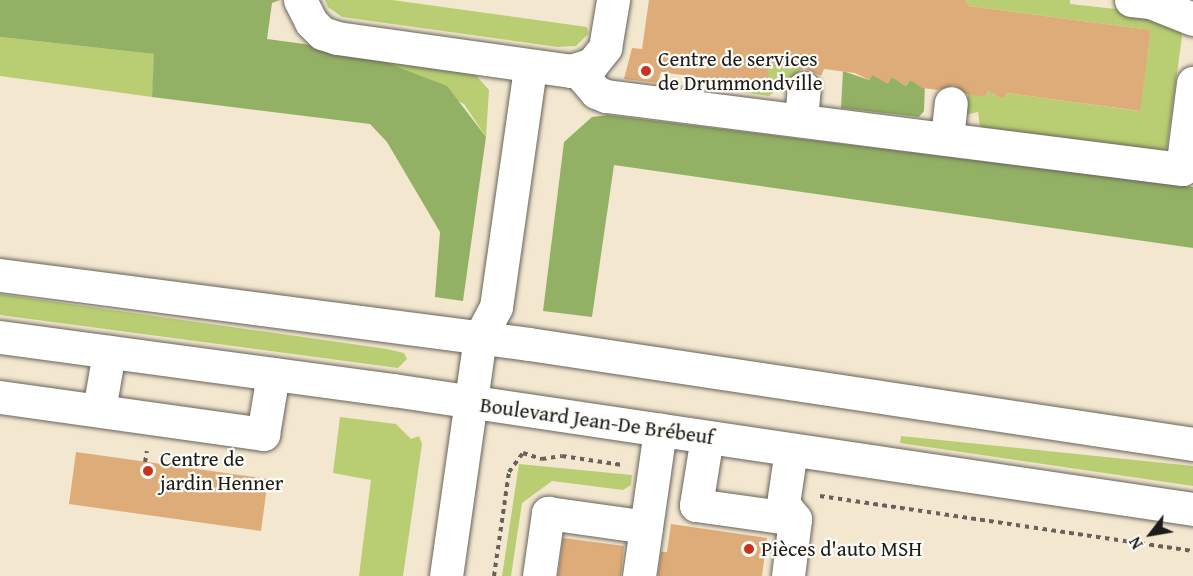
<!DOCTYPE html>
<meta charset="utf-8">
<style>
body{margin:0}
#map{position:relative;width:1193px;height:576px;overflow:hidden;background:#f3e7cf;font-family:"Gentium Book Plus",serif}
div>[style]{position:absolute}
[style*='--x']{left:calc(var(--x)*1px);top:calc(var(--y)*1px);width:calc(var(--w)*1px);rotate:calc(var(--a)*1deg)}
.green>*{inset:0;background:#b9ce72}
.forest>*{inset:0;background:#92b164}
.building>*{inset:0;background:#deac79}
.path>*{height:4px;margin-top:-2px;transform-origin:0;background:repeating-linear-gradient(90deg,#67635b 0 4.5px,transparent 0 9px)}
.roads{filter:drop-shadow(0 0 2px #67635b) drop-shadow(0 0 2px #67635b)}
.minor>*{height:33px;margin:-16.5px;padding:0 16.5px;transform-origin:16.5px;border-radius:16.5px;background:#fff}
.major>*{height:33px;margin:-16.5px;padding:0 16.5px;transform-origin:16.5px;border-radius:16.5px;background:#fff}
.dots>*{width:16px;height:16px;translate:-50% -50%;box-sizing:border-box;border:3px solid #fdfcf7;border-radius:50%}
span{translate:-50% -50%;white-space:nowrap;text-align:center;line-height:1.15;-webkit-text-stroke:4.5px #fdfcf7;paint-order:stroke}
.poi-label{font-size:21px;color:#1c1c1c}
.left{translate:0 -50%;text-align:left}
.street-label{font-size:21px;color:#1c1c1c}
.north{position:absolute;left:1121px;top:504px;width:60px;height:60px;-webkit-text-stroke:4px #fdfcf7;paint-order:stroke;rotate:239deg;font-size:16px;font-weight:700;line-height:24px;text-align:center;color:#1c1c1c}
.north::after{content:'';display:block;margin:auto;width:21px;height:27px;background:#1c1c1c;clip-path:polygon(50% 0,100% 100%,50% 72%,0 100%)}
</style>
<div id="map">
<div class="green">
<i style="clip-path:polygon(325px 0,392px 0,587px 27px,588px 34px,576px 46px,558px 47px,342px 17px,328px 7px)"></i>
<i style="clip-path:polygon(965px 0,1070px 0,1070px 4px,1125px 10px,1180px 27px,1182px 36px,1167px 147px,1162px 151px,980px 127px,978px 112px,965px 115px,969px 88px,985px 97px,988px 91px,1003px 99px,1007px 93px,1139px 111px,1151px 30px,969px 6px)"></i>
<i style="clip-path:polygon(0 37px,155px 54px,152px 97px,0 76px)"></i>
<i style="clip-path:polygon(356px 51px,471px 70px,489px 90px,486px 137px,464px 104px)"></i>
<i style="clip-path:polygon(770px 59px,800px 64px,802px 69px,769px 96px,710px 88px,711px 80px,766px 87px)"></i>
<i style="clip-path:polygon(0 294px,387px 349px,404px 353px,407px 359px,398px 368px,0 315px)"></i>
<i style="clip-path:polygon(340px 417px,396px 424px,411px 439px,419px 436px,422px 444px,403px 576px,359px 576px,371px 480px,333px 473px)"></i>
<i style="clip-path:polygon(901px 436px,1193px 466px,1193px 486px,900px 443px)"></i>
<i style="clip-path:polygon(519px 464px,632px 475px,631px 485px,623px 490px,552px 481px,522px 503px,511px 576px,502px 576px)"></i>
</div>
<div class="forest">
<i style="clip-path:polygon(0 0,280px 0,272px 3px,267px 39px,356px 51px,447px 86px,486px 137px,463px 301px,435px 297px,440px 232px,387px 142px,370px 124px,152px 97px,154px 54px,0 37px)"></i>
<i style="clip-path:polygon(843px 71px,869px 80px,872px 75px,892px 77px,906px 86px,910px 80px,925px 83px,924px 111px,919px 117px,841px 108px)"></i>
<i style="clip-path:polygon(608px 115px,1193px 187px,1193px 248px,614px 165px,592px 317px,543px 311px,564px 142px,592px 117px)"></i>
</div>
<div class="building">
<i style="clip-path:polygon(649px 0,965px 0,969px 6px,1151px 30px,1140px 111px,1007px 93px,1003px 99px,988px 91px,985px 97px,967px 94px,954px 85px,938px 90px,922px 88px,910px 80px,906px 86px,892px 77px,888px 84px,872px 75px,869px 80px,855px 73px,824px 69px,821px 76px,806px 69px,769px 65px,767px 87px,661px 72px,658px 83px,624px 79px,632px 48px,642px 49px)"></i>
<i style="clip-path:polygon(76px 452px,268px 479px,261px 531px,69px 504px)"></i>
<i style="clip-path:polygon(671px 524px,767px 538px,762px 576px,658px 576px,661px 552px,667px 552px)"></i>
<i style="clip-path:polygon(563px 538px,624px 546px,621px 576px,558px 576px)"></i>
</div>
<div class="path">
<i style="--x:523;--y:453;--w:20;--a:18"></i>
<i style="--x:542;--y:459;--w:20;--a:-9"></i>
<i style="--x:562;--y:456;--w:61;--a:8.5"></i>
<i style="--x:145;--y:462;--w:11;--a:-80"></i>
<i style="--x:820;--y:496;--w:377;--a:8.4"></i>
<i style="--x:494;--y:576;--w:105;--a:-81.8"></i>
<i style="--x:509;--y:472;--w:24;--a:-54"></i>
</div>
<div class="roads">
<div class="minor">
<i style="--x:300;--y:0;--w:25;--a:63"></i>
<i style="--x:311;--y:22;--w:16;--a:45"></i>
<i style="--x:322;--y:33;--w:16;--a:18"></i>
<i style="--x:337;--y:38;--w:236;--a:8"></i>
<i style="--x:571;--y:71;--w:22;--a:-18"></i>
<i style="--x:592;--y:64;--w:21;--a:-51"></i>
<i style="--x:605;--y:48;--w:49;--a:-80.5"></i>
<i style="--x:1131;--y:0;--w:19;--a:6"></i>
<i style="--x:1150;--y:2;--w:46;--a:21.6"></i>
<i style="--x:578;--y:71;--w:28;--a:49"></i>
<i style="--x:596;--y:92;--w:11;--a:22"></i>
<i style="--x:606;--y:96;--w:581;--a:7.22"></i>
<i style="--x:1182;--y:169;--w:87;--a:-82.7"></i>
<i style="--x:801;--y:120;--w:32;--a:-85"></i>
<i style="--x:947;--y:139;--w:36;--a:-84"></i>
<i style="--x:480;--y:337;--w:34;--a:-62"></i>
<i style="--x:496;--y:307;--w:242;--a:-81.9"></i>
<i style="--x:0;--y:397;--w:266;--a:8"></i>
<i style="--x:263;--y:434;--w:61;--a:-80.5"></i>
<i style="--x:99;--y:410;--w:59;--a:-80.2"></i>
<i style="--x:707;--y:437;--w:69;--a:99.2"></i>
<i style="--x:696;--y:505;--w:100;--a:8"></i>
<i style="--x:795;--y:519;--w:19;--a:-129"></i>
<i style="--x:783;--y:504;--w:55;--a:-81.6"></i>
<i style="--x:539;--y:576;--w:64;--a:-81.9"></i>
<i style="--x:548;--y:513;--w:99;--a:8.1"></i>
<i style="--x:639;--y:576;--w:148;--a:-81.8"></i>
<i style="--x:788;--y:576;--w:57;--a:-83"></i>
</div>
<div class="major">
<i style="--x:0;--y:275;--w:533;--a:7.43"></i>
<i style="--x:529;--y:344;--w:671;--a:8.56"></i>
<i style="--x:0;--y:337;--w:397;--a:7.7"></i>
<i style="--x:393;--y:390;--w:809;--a:8.46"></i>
<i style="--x:446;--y:576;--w:241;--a:-81.9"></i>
</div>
</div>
<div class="dots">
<i style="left:646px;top:71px;background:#c8321e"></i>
<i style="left:148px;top:471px;background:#c8321e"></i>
<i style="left:749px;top:549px;background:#c8321e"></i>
</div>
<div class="poi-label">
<span class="left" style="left:658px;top:71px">Centre de services<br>de Drummondville</span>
<span class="left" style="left:160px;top:471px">Centre de<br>jardin Henner</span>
<span class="left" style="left:761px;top:549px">Pièces d'auto MSH</span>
</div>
<div class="street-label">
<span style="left:597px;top:421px;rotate:8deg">Boulevard Jean-De Brébeuf</span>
</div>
<div class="north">N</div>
</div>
